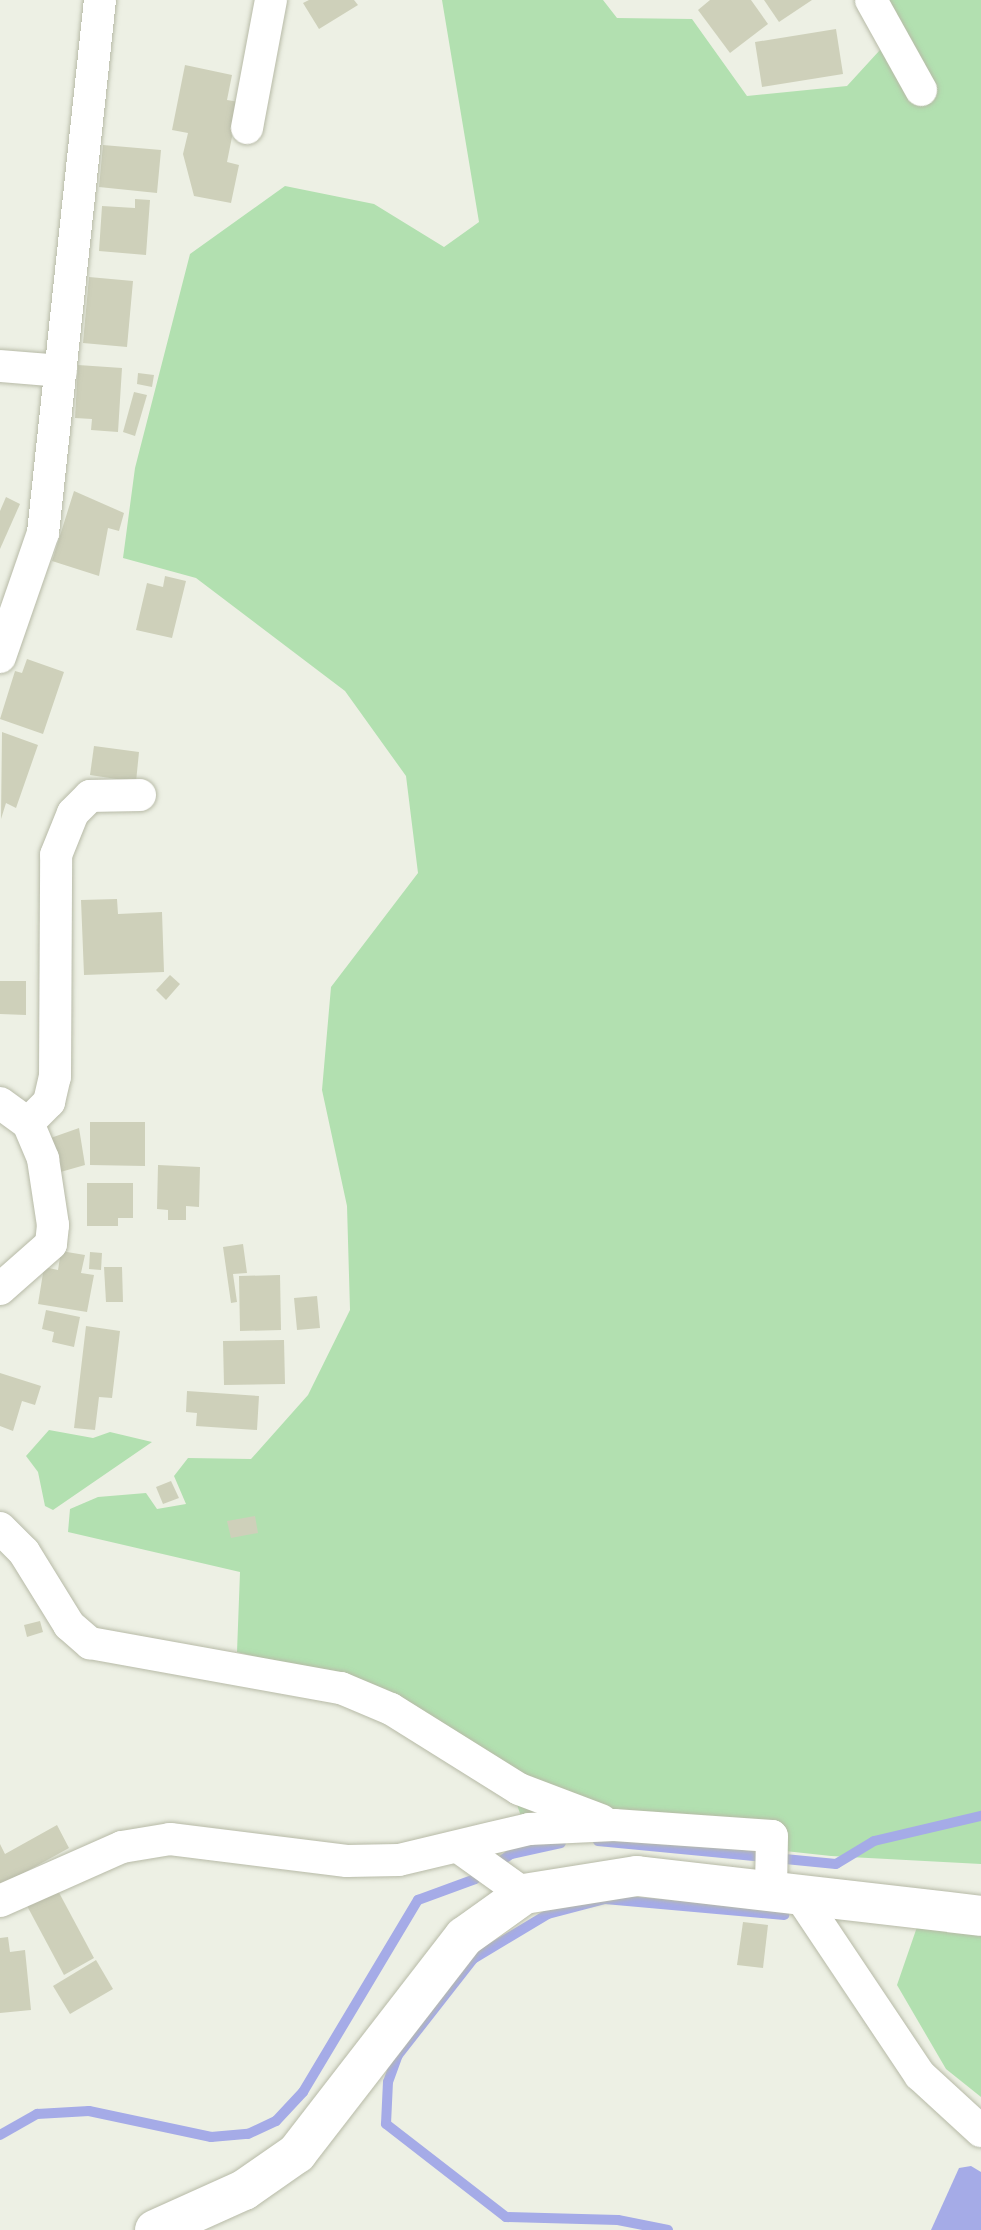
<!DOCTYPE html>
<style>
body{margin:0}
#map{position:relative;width:981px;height:2230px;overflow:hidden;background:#edf0e4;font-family:Raleway,sans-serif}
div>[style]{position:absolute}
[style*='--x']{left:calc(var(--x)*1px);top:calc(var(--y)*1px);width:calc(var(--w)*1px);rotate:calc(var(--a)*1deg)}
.green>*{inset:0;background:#b2e0b0}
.water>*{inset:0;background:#a5abe7}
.stream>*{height:10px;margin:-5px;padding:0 5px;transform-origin:5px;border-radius:5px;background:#a5abe7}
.building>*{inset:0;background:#ced0ba}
.roads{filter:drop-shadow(0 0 2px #b7baa7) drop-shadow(0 0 2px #b7baa7)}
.minor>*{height:32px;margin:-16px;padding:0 16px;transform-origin:16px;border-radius:16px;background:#fff}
.tertiary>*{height:40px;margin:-20px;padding:0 20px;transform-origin:20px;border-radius:20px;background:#fff}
span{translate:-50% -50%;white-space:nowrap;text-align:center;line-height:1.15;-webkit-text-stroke:8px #fff;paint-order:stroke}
</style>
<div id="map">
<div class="green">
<i style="clip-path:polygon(442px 0,603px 0,617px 18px,692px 19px,747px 96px,847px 86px,901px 27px,887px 0,981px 0,981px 1864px,831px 1856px,523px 1822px,505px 1770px,367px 1684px,237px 1652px,240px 1572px,68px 1532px,70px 1509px,98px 1497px,146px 1493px,157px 1509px,186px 1504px,174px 1476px,188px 1458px,251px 1459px,308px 1395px,350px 1310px,347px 1206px,322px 1090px,331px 987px,418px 873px,406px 776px,345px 691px,196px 578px,123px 558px,135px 468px,190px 254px,285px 186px,374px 204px,444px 247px,479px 222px)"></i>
<i style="clip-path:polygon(49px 1430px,93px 1438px,110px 1432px,152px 1442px,53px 1510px,45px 1506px,38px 1472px,26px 1456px)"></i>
<i style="clip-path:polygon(917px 1927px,981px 1929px,981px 2097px,946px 2069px,897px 1985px)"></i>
</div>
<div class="water">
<i style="clip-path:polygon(971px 2166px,981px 2172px,981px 2230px,931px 2230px,959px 2168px)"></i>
</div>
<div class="stream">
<i style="--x:598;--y:1841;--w:239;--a:5.5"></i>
<i style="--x:836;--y:1864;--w:44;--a:-31.2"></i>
<i style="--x:874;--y:1841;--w:110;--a:-13.2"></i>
<i style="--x:0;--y:2135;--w:43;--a:-29.6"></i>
<i style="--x:37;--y:2114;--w:52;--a:-3.3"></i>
<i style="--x:89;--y:2111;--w:125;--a:12"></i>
<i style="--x:211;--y:2137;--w:37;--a:-5"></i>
<i style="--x:248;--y:2134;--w:31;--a:-25"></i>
<i style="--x:276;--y:2121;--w:40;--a:-47"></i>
<i style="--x:303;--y:2092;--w:224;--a:-59.1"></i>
<i style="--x:418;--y:1900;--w:61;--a:-20.2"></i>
<i style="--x:475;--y:1879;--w:44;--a:-34.8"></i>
<i style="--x:511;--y:1854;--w:51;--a:-12.4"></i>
<i style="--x:668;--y:2230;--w:51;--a:-168.7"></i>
<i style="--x:618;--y:2220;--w:112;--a:-178.5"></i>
<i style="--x:506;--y:2217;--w:152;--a:-142.2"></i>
<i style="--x:386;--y:2124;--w:42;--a:-87.3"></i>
<i style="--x:388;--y:2082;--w:29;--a:-70"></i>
<i style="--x:398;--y:2055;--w:122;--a:-52"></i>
<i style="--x:473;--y:1959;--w:87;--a:-31"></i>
<i style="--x:548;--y:1914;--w:59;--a:-14.7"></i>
<i style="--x:605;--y:1899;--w:180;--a:5.1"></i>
</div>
<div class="building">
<i style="clip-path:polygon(309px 0,354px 0,358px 5px,319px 29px,303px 3px)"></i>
<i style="clip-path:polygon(710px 0,751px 0,768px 24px,730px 53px,698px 10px)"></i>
<i style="clip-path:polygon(764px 0,812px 0,779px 22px)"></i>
<i style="clip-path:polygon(836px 29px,843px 74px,762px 87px,755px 42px)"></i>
<i style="clip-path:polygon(185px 65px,232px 75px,227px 100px,239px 102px,227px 162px,239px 165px,231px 203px,194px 196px,183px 154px,188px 133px,172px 130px)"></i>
<i style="clip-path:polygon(103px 145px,161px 150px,157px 193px,99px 187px)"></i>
<i style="clip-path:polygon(135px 199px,150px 200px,146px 255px,99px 251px,102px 206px,135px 208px)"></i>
<i style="clip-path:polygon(89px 277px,133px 281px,127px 347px,83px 343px)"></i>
<i style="clip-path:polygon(78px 365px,122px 368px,118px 432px,91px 430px,92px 419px,75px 418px)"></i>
<i style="clip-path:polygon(138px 373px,154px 375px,152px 387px,137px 384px)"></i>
<i style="clip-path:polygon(134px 392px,147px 395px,135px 436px,123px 432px)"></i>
<i style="clip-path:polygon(74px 491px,124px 513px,119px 531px,108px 528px,99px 576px,52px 561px)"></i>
<i style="clip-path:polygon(6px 497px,20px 504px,0 549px,0 511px)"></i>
<i style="clip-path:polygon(165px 576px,186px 581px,172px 638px,136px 630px,147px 583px,163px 587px)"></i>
<i style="clip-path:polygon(27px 659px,64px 672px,43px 734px,0 719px,15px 671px,22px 673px)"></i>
<i style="clip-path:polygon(2px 732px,38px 745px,16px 808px,6px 803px,1px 819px)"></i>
<i style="clip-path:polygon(94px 746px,139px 752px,136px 782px,90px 775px)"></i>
<i style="clip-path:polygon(117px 899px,118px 914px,162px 912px,164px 972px,84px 975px,81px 900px)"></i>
<i style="clip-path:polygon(170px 975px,180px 984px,166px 1000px,156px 990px)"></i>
<i style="clip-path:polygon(0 981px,26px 981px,26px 1015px,0 1014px)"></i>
<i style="clip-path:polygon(90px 1122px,145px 1122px,145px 1166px,90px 1165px)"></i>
<i style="clip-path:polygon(79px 1128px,85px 1165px,50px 1175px,45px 1140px)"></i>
<i style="clip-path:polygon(158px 1165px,200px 1167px,199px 1207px,186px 1206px,186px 1220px,168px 1220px,168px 1210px,157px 1209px)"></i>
<i style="clip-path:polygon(87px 1183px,133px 1183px,133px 1218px,118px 1218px,118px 1226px,87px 1226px)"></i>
<i style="clip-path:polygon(243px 1244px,247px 1273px,233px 1274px,237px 1302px,231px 1303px,223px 1247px)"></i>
<i style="clip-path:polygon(61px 1251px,85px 1255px,81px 1273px,94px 1275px,87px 1312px,38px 1304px,44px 1267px,58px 1270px)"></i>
<i style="clip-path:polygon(90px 1252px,102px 1253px,101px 1270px,89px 1269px)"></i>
<i style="clip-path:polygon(104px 1267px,122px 1267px,123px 1302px,106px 1302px)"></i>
<i style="clip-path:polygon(280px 1275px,281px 1330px,240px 1331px,239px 1276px)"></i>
<i style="clip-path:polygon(317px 1296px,320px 1328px,297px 1330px,294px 1298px)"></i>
<i style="clip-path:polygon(46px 1310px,80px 1317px,74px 1347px,52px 1342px,54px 1332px,42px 1329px)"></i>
<i style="clip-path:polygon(86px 1326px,120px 1331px,112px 1398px,99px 1397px,95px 1430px,74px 1428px)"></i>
<i style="clip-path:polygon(284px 1340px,285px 1384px,224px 1385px,223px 1341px)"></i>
<i style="clip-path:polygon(0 1373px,41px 1386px,35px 1405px,22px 1401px,13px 1431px,0 1426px)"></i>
<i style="clip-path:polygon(187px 1391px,259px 1396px,257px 1430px,196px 1426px,197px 1413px,186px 1412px)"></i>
<i style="clip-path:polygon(171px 1481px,179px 1498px,163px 1504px,156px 1487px)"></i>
<i style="clip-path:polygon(255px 1516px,258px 1533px,231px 1538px,227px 1521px)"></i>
<i style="clip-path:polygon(40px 1621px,43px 1632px,27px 1637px,24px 1625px)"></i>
<i style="clip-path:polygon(57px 1825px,69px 1848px,0 1886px,0 1844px,5px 1854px)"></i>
<i style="clip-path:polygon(56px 1887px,94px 1958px,64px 1975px,26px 1904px)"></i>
<i style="clip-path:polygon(743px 1922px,768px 1925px,763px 1968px,737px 1965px)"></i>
<i style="clip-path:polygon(8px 1937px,10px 1952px,25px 1950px,31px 2010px,0 2013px,0 1938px)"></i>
<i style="clip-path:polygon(96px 1960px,113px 1989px,70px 2014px,53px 1986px)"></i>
</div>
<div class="roads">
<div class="minor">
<i style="--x:871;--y:0;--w:103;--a:60.9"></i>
<i style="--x:247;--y:128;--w:130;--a:-79.4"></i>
<i style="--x:0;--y:366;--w:61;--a:4.7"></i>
<i style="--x:0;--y:657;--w:131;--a:-70.9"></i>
<i style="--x:43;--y:533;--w:536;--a:-83.9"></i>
<i style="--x:0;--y:1103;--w:34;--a:36"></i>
<i style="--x:28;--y:1123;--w:39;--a:67"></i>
<i style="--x:43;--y:1159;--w:67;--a:81.4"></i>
<i style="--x:53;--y:1225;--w:19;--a:96"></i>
<i style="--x:51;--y:1244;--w:68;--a:138.6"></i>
<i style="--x:28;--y:1123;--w:30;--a:-45"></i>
<i style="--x:49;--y:1102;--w:26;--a:-77"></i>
<i style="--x:55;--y:1077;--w:222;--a:-89.7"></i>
<i style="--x:56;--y:855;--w:45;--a:-68"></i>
<i style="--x:73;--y:813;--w:24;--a:-45"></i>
<i style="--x:90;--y:796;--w:50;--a:-1.1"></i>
<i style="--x:0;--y:1528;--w:34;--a:45"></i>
<i style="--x:24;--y:1552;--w:86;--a:58.3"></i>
<i style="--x:69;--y:1625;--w:28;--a:41"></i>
<i style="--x:90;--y:1643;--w:255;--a:10.2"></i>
<i style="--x:341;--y:1688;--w:54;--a:22.8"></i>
<i style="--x:391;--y:1709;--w:151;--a:32"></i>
<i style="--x:519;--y:1789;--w:88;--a:20.7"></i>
<i style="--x:460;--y:1848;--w:79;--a:35.7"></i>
<i style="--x:798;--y:1893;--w:219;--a:56.2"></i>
<i style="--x:920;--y:2075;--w:83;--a:42.6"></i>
<i style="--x:0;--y:1901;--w:133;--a:-23.9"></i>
<i style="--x:122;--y:1847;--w:49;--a:-9.5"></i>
<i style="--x:170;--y:1839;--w:178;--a:7.1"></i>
<i style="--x:347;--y:1861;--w:52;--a:-1.1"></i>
<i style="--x:399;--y:1860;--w:134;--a:-13.4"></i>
<i style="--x:529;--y:1829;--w:85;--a:-2.7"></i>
<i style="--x:614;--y:1825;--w:158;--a:4"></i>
<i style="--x:772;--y:1836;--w:52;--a:91.1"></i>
</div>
<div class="tertiary">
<i style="--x:155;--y:2230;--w:98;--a:-24.2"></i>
<i style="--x:244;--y:2190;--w:65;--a:-34.9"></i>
<i style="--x:297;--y:2153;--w:273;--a:-52.3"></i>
<i style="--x:464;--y:1937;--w:74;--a:-35.6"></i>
<i style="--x:524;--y:1894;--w:114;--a:-9.1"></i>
<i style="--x:637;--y:1876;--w:346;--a:6.6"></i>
</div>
</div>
</div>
